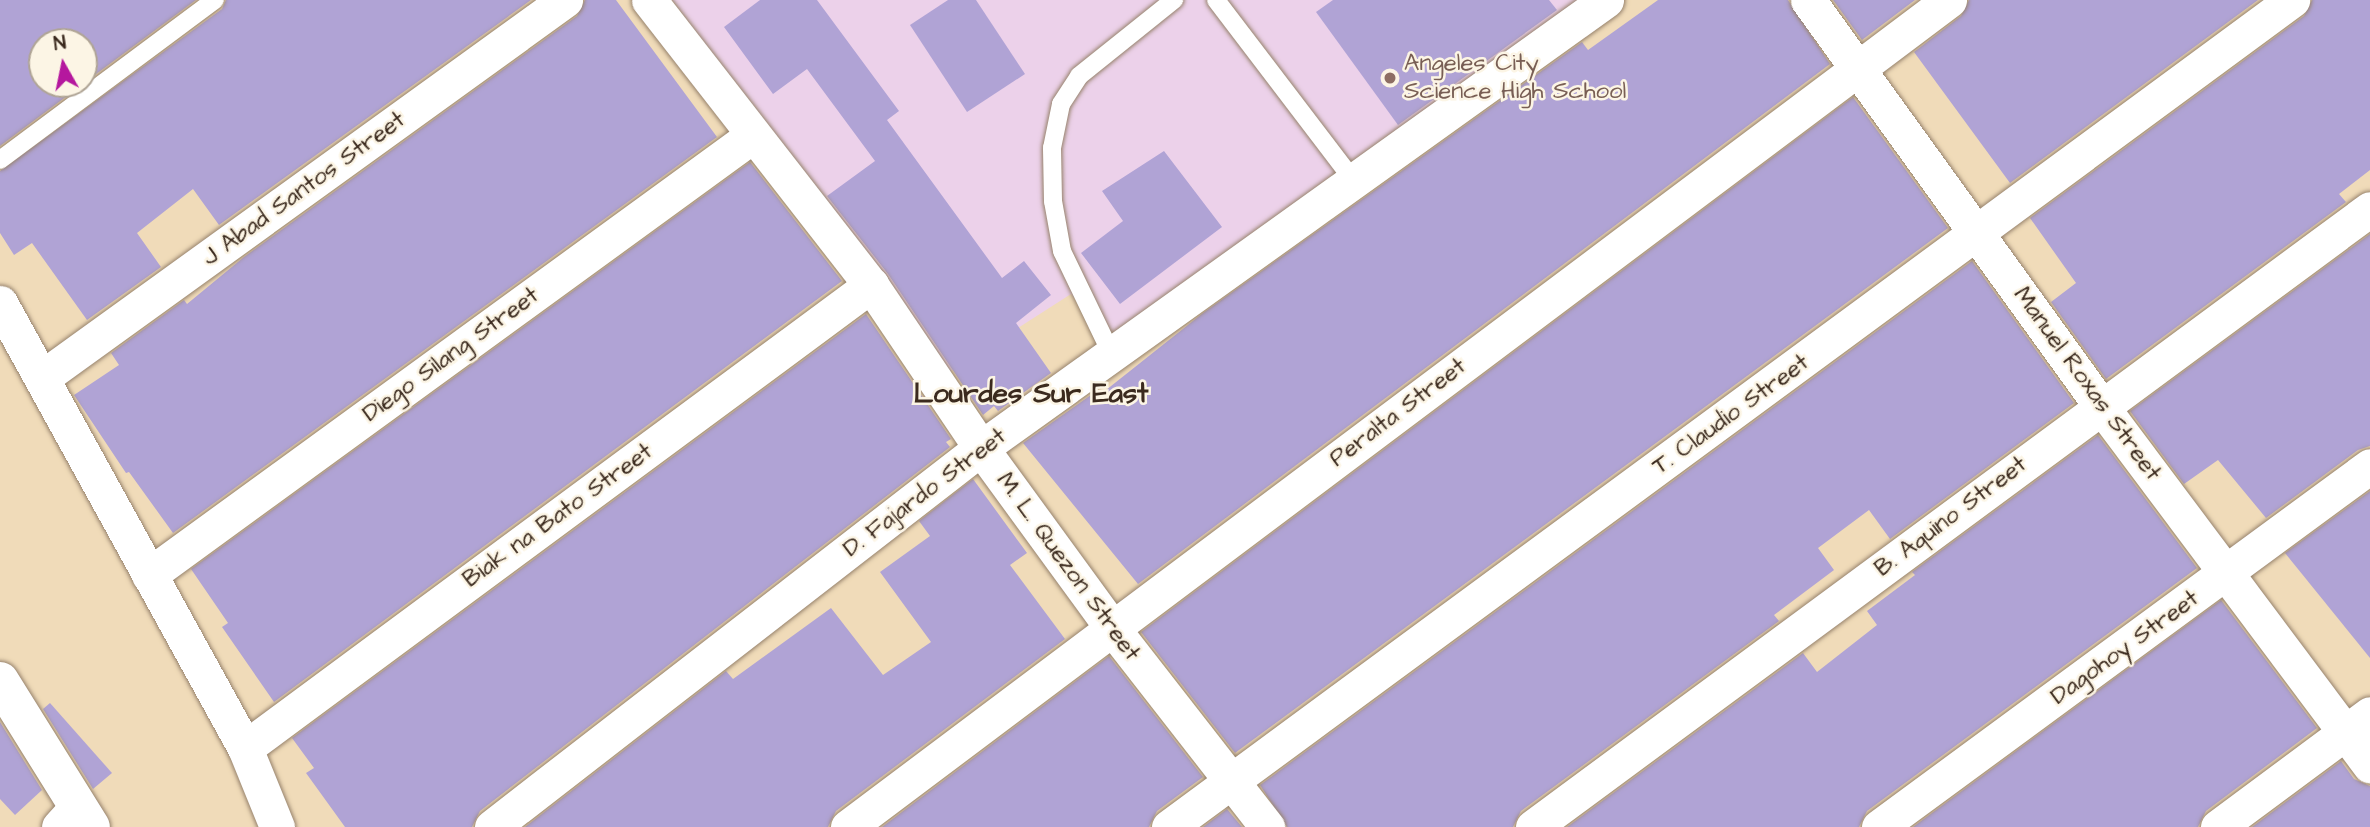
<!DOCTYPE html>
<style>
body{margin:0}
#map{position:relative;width:2370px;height:827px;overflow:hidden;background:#f0dbb9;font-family:"Architects Daughter",sans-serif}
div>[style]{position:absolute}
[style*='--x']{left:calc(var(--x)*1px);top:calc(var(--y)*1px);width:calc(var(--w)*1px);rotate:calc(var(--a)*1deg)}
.built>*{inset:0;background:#ecd1ea}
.building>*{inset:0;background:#b0a3d5}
.roads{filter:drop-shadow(0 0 2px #96826c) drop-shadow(0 0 2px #96826c)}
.service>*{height:18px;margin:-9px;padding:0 9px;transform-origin:9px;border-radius:9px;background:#fff}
.minor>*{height:35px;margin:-17.5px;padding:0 17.5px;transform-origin:17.5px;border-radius:17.5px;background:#fff}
.tertiary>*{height:38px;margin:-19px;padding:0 19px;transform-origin:19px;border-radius:19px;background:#fff}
.dots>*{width:19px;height:19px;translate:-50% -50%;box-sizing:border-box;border:4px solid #fcf5e5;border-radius:50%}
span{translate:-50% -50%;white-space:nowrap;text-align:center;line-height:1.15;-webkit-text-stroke:5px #fcf5e5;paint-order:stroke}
.education-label{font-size:24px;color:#785e54}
.left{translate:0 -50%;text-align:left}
.street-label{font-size:24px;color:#3b2a1e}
.quarter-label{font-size:28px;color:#3b2a1e;font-weight:700}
.north{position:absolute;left:28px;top:28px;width:70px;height:70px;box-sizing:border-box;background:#fcf5e5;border:2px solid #afa495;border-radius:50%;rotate:351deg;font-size:19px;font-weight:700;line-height:28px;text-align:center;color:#3b2a1e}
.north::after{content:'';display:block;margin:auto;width:24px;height:32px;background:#b5179e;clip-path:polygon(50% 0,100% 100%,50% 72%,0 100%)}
</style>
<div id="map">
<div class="built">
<i style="clip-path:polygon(672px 0,1580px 0,1108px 338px,1071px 294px,949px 372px)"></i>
</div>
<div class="building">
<i style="clip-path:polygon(0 0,196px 0,84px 83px,84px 42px,42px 42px,42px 84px,83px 84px,0 146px)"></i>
<i style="clip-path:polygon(226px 0,531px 0,219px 225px,193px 189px,137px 233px,161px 267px,87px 320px,32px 243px,14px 255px,0 233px,0 171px,222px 9px)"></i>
<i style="clip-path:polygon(585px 0,616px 0,717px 137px,173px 533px,129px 472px,126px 473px,74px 395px,119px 365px,111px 353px,184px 300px,187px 304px,244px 257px,577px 16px)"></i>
<i style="clip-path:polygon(760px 0,817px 0,899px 111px,887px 120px,1002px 278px,1024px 261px,1051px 295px,1016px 323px,1051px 373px,998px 411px,994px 406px,983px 415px,888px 274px,827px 196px,875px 161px,807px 69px,773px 94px,724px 27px)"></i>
<i style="clip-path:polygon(948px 0,976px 0,1025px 74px,967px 112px,910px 25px)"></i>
<i style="clip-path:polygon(1333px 0,1549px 0,1557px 10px,1398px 125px,1316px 12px)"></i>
<i style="clip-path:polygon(1658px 0,1788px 0,1830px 64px,1138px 584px,1023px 443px,1098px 390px,1101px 394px,1203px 313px,1582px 42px,1588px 50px)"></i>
<i style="clip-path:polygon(1833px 0,1915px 0,1862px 40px)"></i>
<i style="clip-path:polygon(1969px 0,2258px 0,2010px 183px,1914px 52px,1961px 16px)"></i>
<i style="clip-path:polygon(2312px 0,2370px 0,2370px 170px,2339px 194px,2346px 202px,2106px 379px,2051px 302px,2076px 283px,2030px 218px,2304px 16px)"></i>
<i style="clip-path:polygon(1853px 97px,1948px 228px,1235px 753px,1141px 632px)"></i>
<i style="clip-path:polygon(1164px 151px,1222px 227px,1120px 304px,1081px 253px,1123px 221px,1102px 191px)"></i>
<i style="clip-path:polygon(750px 162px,842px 281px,274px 702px,222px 627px,228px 623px,191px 569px)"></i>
<i style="clip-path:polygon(2370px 234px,2370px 446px,2358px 450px,2266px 518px,2218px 460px,2184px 484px,2130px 411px)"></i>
<i style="clip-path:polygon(1972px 261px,2074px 403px,1890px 539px,1869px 510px,1818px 548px,1834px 570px,1774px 615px,1779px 621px,1521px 811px,1513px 827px,1287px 827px,1260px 785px)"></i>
<i style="clip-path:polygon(866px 314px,951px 439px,946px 442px,950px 447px,480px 811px,472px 827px,345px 827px,306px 773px,314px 768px,292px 738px)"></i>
<i style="clip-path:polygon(2098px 435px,2197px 568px,1867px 811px,1859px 827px,1567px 827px,1803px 653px,1817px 672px,1877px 625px,1867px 611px,1915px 575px,1912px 572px)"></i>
<i style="clip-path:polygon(973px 479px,1027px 553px,1010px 565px,1065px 639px,836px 811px,828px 827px,525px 827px,726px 671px,733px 679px,831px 608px,883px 675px,931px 642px,880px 572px,930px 536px,919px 521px)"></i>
<i style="clip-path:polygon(2370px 491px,2370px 658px,2285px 553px)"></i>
<i style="clip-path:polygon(2221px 600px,2317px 728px,2206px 811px,2198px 827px,1913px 827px)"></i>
<i style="clip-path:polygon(1109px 656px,1203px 777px,1157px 811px,1149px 827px,882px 827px)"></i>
<i style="clip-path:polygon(50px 703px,112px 773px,93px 789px,43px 709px)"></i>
<i style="clip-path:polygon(0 722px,42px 790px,15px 815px,0 799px)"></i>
<i style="clip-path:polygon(2341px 761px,2354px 779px,2370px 786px,2370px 827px,2252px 827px)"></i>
<i style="clip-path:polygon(1227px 809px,1242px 827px,1203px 827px)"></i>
</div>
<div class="roads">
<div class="service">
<i style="--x:1216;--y:0;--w:228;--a:52.7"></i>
<i style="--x:0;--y:160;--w:268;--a:-36.7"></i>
<i style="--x:1112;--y:355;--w:115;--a:-115.7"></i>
<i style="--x:1062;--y:251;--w:51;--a:-100.2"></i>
<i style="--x:1053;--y:201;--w:53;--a:-91.1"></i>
<i style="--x:1052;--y:148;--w:45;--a:-78.4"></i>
<i style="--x:1061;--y:104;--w:33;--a:-57"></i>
<i style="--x:1079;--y:76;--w:122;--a:-38.7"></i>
</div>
<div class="minor">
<i style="--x:649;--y:0;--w:361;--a:52.1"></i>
<i style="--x:871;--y:285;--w:197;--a:56"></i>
<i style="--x:981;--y:448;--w:224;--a:53.9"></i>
<i style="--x:1113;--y:629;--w:251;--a:52.1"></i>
<i style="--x:1808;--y:0;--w:501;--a:54.18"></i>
<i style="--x:2101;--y:406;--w:449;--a:53.2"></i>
<i style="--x:0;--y:303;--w:508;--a:61.16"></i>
<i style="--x:245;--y:748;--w:85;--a:67.9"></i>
<i style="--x:43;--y:377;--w:644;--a:-35.84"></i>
<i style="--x:149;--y:575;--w:746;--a:-36.06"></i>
<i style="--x:245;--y:748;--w:779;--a:-36.49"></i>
<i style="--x:59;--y:827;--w:27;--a:-48"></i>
<i style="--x:492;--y:827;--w:619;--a:-37.78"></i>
<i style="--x:981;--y:448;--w:769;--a:-35.63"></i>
<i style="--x:848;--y:827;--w:1377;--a:-36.91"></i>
<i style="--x:1169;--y:827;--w:1395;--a:-36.37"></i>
<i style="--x:1533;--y:827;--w:1040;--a:-36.44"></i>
<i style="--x:1879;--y:827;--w:609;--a:-36.32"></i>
<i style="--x:2218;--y:827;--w:189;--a:-36.6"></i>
</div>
<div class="tertiary">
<i style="--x:0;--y:681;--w:172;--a:58.1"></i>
</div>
</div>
<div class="dots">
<i style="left:1390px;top:78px;background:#8d6e63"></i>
</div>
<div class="education-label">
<span class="left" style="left:1404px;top:78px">Angeles City<br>Science High School</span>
</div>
<div class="street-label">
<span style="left:304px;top:189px;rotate:-36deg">J Abad Santos Street</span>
<span style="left:451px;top:355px;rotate:-36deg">Diego Silang Street</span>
<span style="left:2087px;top:384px;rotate:54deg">Manuel Roxas Street</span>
<span style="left:1398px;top:413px;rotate:-37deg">Peralta Street</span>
<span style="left:1731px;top:415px;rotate:-36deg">T. Claudio Street</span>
<span style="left:925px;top:493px;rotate:-37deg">D. Fajardo Street</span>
<span style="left:558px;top:516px;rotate:-36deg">Biak na Bato Street</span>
<span style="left:1951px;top:517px;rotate:-37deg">B. Aquino Street</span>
<span style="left:1068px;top:567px;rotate:54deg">M. L. Quezon Street</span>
<span style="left:2125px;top:648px;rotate:-36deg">Dagohoy Street</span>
</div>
<div class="quarter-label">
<span style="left:1031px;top:394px">Lourdes Sur East</span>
</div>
<div class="north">N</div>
</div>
